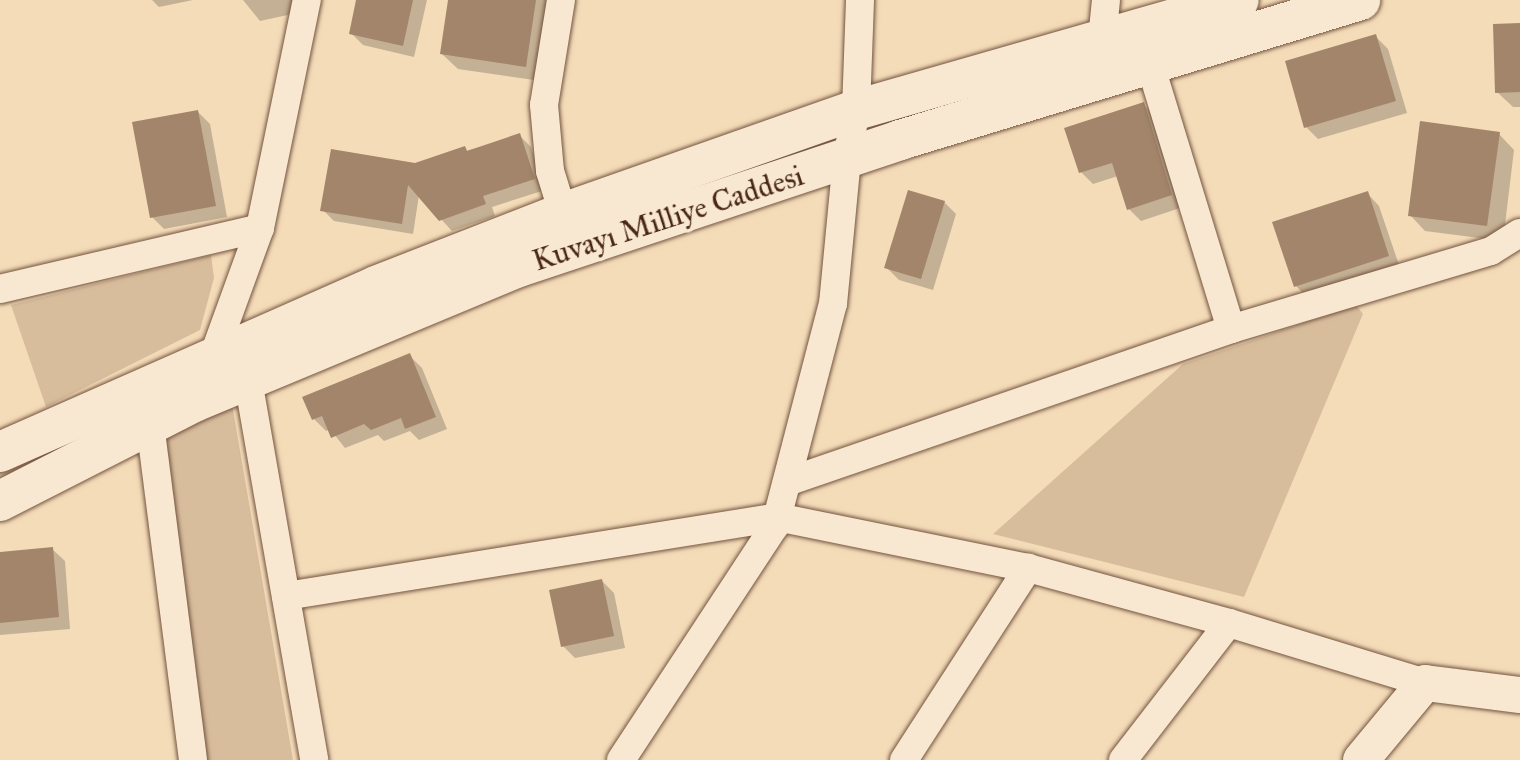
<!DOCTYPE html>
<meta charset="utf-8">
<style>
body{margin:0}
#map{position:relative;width:1520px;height:760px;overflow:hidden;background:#f5dcb9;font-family:"IM FELL Great Primer",serif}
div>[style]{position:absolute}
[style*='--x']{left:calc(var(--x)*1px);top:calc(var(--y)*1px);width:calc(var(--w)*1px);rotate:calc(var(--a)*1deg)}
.green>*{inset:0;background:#d8bd9d}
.shadow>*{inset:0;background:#0003}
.building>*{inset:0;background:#a2856a}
.roads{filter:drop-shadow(0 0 2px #73543e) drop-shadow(0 0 2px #73543e)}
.minor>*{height:28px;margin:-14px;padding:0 14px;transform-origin:14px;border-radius:14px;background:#f8e8d2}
.tertiary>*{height:36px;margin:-18px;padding:0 18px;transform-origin:18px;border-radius:18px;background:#f8e8d2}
.secondary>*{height:40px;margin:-20px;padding:0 20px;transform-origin:20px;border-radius:20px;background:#f8e8d2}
span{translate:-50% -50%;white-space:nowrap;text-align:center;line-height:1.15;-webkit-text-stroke:7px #f8e8d2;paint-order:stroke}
.street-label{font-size:30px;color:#482715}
</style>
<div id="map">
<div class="green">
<i style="clip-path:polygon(211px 255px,214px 278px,200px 330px,46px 407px,11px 305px)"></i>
<i style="clip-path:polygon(1356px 305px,1363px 314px,1244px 597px,993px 534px,1183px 364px)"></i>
<i style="clip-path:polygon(232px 404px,293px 760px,206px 760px,164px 430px)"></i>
</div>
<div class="shadow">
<i style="clip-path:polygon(152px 0,193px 0,159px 7px)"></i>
<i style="clip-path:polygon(243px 0,316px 0,306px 11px,260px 21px)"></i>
<i style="clip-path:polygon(359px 0,427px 0,414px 57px,363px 45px,351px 33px)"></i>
<i style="clip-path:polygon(450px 0,553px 0,541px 81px,458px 69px,442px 54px)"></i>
<i style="clip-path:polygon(1520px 25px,1520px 107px,1513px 107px,1497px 92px)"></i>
<i style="clip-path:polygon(1376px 37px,1388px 49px,1407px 113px,1318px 139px,1306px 127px)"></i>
<i style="clip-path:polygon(1143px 104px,1155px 116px,1183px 207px,1141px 221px,1129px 209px,1118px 176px,1093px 184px,1081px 172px)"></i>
<i style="clip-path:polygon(198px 112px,210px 124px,227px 217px,164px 229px,152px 217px)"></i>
<i style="clip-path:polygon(1499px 134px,1514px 150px,1503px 241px,1425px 231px,1410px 215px)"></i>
<i style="clip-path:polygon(520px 136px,531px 147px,545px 190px,492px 207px,495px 216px,452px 231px,419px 195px,413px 234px,334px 221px,323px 210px,415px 165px)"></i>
<i style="clip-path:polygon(1367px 193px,1379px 206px,1400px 268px,1308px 298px,1296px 286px)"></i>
<i style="clip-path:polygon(944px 202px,956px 214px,933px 290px,899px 280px,886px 267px)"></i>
<i style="clip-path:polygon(410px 356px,422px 368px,447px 429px,419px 440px,410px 431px,384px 441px,378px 435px,345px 448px,330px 429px,326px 431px,314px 419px)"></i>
<i style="clip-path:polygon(52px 549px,65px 561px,70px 629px,0 635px,0 554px)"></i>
<i style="clip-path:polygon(602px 581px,614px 593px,625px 648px,575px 658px,563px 646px)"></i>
</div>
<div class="building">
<i style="clip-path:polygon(356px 0,413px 0,403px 46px,349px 34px)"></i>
<i style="clip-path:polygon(448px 0,536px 0,526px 67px,440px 54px)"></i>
<i style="clip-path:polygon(1520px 23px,1520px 92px,1495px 93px,1493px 24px)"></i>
<i style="clip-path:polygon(1376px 34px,1396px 101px,1304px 128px,1285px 61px)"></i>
<i style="clip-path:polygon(1144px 102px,1172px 195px,1127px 210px,1112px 163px,1079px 173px,1064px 128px)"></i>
<i style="clip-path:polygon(198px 110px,216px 206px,150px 218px,132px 122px)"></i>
<i style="clip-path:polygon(1420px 121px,1500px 132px,1487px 226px,1408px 216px)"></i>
<i style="clip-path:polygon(520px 133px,535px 179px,483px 196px,486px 204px,439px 221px,408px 185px,402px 224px,320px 211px,331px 149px,415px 163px,465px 146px,467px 151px)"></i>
<i style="clip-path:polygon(908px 190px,945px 201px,921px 279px,884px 268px)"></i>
<i style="clip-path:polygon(1368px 191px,1389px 256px,1294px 287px,1272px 222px)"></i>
<i style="clip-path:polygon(410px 353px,436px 417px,405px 429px,401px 418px,371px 430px,364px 424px,331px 438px,322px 416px,312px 420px,302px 397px)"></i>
<i style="clip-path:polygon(53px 547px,59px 617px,0 623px,0 552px)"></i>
<i style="clip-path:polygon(602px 579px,614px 636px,561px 647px,549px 590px)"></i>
</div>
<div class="roads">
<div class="minor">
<i style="--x:561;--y:0;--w:106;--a:99.2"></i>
<i style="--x:544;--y:105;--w:66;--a:84.8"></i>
<i style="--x:550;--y:171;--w:44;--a:72.8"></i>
<i style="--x:1102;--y:40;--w:40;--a:-84.3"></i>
<i style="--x:1150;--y:64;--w:277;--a:73"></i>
<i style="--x:0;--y:289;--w:267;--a:-13.2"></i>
<i style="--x:213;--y:357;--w:137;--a:-70"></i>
<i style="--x:260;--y:228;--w:233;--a:-78.4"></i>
<i style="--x:248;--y:380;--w:386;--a:80.1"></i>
<i style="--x:150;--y:424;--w:339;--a:82.7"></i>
<i style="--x:787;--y:482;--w:470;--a:-19"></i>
<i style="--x:1231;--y:329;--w:271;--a:-16.7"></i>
<i style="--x:1491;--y:251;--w:34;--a:-32"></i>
<i style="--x:286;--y:596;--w:497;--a:-9.1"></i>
<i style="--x:777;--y:517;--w:256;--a:11.5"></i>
<i style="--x:1028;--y:568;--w:208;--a:15.3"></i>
<i style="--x:1229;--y:623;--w:205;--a:17"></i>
<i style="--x:621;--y:760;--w:280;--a:-56.7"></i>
<i style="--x:775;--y:526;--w:229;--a:-75.4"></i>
<i style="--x:833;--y:304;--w:147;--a:-84.5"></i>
<i style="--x:847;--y:158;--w:49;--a:-79.4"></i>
<i style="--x:856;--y:110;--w:110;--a:-87.9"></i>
<i style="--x:904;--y:760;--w:229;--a:-57.1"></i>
<i style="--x:1123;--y:760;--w:173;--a:-52.3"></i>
</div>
<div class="tertiary">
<i style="--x:1361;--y:760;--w:100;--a:-50.3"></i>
<i style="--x:1425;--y:683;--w:96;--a:7.2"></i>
</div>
<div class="secondary">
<i style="--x:0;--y:452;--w:411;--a:-23.8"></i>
<i style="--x:376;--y:286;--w:201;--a:-21.3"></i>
<i style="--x:563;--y:213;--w:311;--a:-19.4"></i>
<i style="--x:856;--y:110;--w:398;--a:-16"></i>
<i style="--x:0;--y:501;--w:218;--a:-27"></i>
<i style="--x:194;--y:402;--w:352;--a:-22.6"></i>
<i style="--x:519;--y:267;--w:402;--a:-18.4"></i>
<i style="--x:900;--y:140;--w:481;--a:-16.9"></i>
</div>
</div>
<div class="street-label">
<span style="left:668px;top:218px;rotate:-18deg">Kuvayı Milliye Caddesi</span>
</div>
</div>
